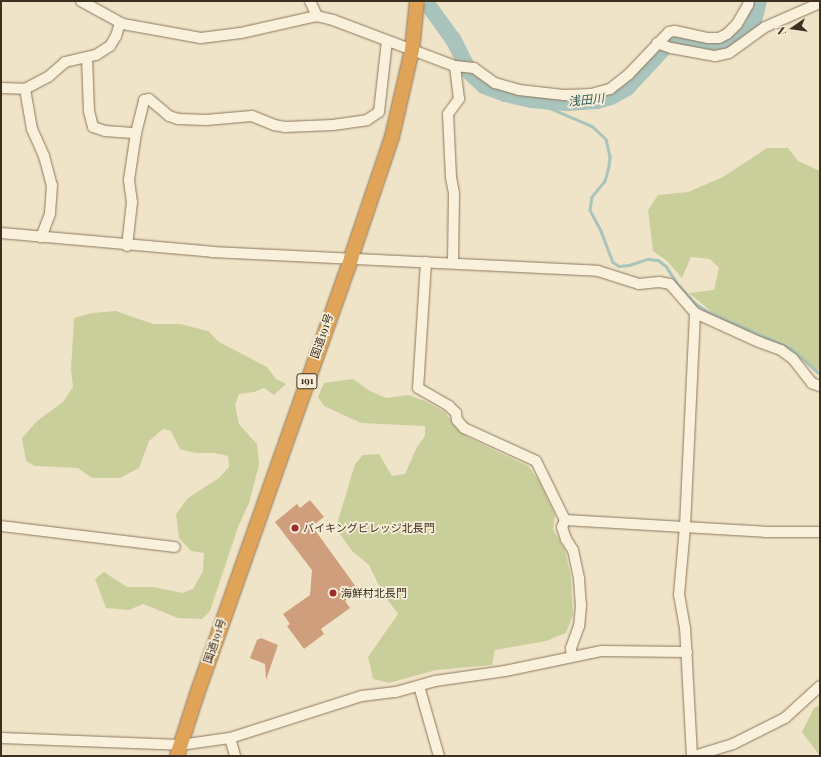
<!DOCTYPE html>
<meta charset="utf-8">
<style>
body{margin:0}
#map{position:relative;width:821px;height:757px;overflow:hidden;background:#f0e4c8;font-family:"Playfair Display","Noto Sans JP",serif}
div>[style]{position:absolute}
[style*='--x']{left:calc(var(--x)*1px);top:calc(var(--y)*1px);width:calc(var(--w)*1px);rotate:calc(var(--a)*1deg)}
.green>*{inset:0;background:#c9cf9b}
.stream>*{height:2.5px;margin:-1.25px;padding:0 1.25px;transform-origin:1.25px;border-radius:1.25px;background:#a9c4bc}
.river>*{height:16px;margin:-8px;padding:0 8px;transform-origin:8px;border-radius:8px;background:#a9c4bc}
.building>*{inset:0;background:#cf9f7d}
.roads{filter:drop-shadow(0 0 1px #8d765c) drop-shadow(0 0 1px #8d765c)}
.minor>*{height:10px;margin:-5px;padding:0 5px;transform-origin:5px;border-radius:5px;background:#faf1dc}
.highway>*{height:14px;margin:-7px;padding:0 7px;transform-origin:7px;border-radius:7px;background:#e0a458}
.dots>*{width:11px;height:11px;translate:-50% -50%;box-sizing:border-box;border:2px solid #f7eed8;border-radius:50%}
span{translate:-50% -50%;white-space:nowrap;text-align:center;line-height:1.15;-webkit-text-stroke:3.5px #f7eed8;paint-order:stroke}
.shield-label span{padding:1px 3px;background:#f7eed8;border:1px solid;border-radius:3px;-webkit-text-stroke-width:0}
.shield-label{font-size:10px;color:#3d2e20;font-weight:700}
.street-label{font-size:11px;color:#3d2e20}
.poi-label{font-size:11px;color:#3d2e20}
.left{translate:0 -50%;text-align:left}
.water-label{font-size:12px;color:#2f5d5a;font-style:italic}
.frame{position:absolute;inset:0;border:2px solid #3d2e20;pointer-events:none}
.north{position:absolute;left:773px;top:8px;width:40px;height:40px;-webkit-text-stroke:3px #f7eed8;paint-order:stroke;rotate:257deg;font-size:11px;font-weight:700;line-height:16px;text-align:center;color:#3d2e20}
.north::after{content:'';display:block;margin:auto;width:14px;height:18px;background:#3d2e20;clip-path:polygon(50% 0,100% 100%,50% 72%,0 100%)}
</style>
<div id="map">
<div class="green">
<i style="clip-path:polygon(767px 148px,788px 148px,798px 161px,820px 171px,820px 371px,814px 369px,792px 347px,714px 314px,689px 293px,714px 290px,719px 268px,710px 259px,691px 257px,682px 278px,667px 261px,653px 251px,648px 210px,658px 195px,688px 192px,723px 177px)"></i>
<i style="clip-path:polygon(116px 311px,153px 324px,180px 324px,208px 331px,219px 342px,267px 367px,276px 379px,286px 384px,274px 395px,264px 388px,254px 392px,239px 394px,235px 405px,239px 424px,257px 444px,259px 465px,249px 503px,238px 527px,210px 611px,202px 619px,178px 618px,143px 604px,129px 610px,106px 608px,95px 579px,104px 572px,127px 587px,154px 587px,182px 593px,193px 589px,203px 571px,204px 553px,191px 551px,179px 538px,176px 514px,188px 498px,219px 478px,229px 467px,228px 456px,214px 453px,195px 453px,180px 449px,171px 431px,163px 429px,149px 441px,139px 468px,120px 478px,92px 478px,78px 468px,35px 466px,26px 461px,22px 438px,37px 421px,63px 402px,73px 387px,71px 369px,74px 318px,92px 313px)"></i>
<i style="clip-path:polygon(353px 379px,370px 391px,386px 398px,408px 395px,425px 401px,445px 412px,457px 429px,469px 438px,528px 466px,539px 481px,555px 515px,553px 529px,565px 550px,571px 578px,573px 615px,566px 633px,546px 641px,495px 650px,492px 665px,436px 670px,389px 683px,373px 679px,368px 657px,398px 614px,382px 592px,369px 565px,352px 551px,340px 534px,337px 524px,355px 464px,363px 455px,379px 454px,392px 476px,405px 474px,417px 447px,425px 436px,425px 426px,361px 423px,324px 406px,318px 397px,324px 383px)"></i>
<i style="clip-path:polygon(820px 705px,820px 756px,802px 732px,814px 708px)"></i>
</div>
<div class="stream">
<i style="--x:531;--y:100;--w:66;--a:23.1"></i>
<i style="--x:592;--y:126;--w:19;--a:43"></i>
<i style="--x:606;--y:139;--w:18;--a:77"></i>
<i style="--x:610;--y:157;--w:10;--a:96"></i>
<i style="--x:609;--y:167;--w:15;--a:106"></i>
<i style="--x:605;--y:181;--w:21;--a:129"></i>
<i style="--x:592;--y:197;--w:13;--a:99"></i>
<i style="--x:590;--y:210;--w:24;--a:62"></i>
<i style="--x:601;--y:231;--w:33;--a:69"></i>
<i style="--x:613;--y:262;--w:7;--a:34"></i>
<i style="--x:619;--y:266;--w:10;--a:-6"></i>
<i style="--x:629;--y:265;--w:20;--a:-18"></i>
<i style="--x:648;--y:259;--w:10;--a:6"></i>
<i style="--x:658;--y:260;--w:10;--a:37"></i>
<i style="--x:666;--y:266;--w:20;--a:57"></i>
<i style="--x:677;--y:283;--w:28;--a:48"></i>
<i style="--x:696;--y:304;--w:15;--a:32"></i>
<i style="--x:709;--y:312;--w:90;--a:23.7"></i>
<i style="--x:791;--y:348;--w:39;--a:42"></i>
</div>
<div class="river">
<i style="--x:431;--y:9;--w:37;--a:54"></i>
<i style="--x:453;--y:39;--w:38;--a:63"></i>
<i style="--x:470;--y:73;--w:19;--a:43"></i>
<i style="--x:484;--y:86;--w:22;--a:21"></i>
<i style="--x:505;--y:94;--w:27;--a:13"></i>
<i style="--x:531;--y:100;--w:37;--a:5"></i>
<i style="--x:568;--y:103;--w:29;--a:-4"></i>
<i style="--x:597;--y:101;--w:15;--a:-16"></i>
<i style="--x:611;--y:97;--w:18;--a:-29"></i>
<i style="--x:627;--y:88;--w:60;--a:-47"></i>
<i style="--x:668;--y:44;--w:9;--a:-13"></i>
<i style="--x:677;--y:42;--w:25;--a:14"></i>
<i style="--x:701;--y:48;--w:18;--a:3"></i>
<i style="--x:719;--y:49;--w:15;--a:-20"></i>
<i style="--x:733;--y:44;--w:15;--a:-37"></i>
<i style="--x:745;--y:35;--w:13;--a:-51"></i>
<i style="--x:753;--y:25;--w:25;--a:-76"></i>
</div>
<div class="building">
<i style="clip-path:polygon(310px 500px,324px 517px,312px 526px,359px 591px,345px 601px,350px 608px,321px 629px,324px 634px,304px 649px,287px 626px,290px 624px,283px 614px,310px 595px,312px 570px,275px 522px,297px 504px,300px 508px)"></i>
<i style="clip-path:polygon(261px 638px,278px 645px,266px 680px,265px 664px,250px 658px,257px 640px)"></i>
</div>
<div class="roads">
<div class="minor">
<i style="--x:81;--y:1;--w:48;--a:28.7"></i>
<i style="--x:123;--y:24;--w:79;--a:10.2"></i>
<i style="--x:201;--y:38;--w:40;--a:-7.1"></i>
<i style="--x:241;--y:33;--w:78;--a:-12.6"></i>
<i style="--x:317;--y:16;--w:16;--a:14"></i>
<i style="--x:333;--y:20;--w:130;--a:20.7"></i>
<i style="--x:455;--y:66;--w:19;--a:6"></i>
<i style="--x:474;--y:68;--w:26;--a:36"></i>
<i style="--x:495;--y:83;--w:25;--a:16"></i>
<i style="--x:519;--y:90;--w:45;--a:6.3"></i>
<i style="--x:564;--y:95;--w:27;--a:-2"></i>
<i style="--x:591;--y:94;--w:20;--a:-15"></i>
<i style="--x:610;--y:89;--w:24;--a:-38"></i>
<i style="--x:629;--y:74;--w:58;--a:-46.4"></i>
<i style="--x:669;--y:32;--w:6;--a:-9"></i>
<i style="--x:675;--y:31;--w:35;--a:12"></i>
<i style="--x:709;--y:38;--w:10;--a:0"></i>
<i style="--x:719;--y:38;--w:9;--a:-27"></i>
<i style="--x:727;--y:34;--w:14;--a:-45"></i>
<i style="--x:737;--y:24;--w:22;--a:-60"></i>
<i style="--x:748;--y:5;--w:4;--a:-76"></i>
<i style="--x:310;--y:1;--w:17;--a:65"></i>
<i style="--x:657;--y:43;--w:15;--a:20"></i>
<i style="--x:671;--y:48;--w:45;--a:10.3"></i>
<i style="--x:715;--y:56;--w:14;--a:-12"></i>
<i style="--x:729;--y:53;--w:44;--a:-35.8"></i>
<i style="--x:765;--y:27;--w:60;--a:-23.6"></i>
<i style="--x:87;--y:57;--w:54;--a:87.9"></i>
<i style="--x:89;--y:111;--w:16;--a:76"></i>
<i style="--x:93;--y:127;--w:13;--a:18"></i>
<i style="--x:105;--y:131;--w:31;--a:4"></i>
<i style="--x:1;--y:88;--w:24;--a:2"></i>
<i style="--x:25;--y:89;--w:26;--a:-28"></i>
<i style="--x:48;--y:77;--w:23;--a:-41"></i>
<i style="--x:65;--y:62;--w:32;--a:-13"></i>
<i style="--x:96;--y:55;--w:17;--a:-33"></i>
<i style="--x:110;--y:46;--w:12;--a:-59"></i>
<i style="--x:116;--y:36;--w:14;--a:-73"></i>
<i style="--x:25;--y:89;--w:41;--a:80.1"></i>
<i style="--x:32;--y:129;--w:30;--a:66"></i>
<i style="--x:44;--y:156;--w:30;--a:75"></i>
<i style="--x:52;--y:185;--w:29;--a:94"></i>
<i style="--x:50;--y:214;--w:25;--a:111"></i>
<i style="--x:1;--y:233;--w:212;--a:5.1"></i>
<i style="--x:212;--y:252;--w:386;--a:2.8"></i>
<i style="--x:598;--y:271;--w:43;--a:17.6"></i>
<i style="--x:639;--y:284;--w:20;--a:-6"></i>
<i style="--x:659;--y:282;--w:11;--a:10"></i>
<i style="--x:670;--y:284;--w:38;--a:49"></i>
<i style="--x:695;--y:313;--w:70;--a:24.4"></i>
<i style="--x:759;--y:342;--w:23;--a:20"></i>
<i style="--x:781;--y:350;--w:15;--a:37"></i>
<i style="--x:793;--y:359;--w:31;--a:52"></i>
<i style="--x:812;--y:383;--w:9;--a:21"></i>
<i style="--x:127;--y:246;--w:44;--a:-83.5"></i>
<i style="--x:132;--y:202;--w:22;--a:-98"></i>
<i style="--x:129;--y:180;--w:48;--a:-81.5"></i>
<i style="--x:136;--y:133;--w:34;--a:-76"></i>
<i style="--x:144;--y:100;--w:5;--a:-11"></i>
<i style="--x:149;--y:99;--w:26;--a:40"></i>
<i style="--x:169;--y:116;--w:9;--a:18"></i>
<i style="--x:178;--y:119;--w:28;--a:2"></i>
<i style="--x:206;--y:120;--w:46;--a:-5"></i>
<i style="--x:252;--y:116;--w:24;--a:22"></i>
<i style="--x:274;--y:125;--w:11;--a:10"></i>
<i style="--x:285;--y:127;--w:48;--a:-2.4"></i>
<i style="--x:333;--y:125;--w:34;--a:-8"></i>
<i style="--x:367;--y:120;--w:14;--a:-34"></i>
<i style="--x:379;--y:112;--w:71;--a:-83.6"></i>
<i style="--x:426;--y:262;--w:126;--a:93.6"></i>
<i style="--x:418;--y:388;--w:36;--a:30"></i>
<i style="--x:449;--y:406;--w:10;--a:45"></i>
<i style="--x:456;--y:413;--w:7;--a:82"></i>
<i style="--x:457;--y:420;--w:11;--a:49"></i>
<i style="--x:464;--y:428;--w:79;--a:24.6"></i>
<i style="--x:536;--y:461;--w:66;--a:63.8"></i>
<i style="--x:565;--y:520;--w:8;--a:113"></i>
<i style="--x:562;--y:527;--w:13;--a:72"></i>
<i style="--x:566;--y:539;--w:13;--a:58"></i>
<i style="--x:573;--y:550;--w:30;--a:78"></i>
<i style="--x:579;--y:579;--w:26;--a:86"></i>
<i style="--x:581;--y:605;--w:21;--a:95"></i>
<i style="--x:579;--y:626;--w:23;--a:110"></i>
<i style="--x:571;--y:648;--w:9;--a:84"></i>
<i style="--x:453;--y:263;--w:70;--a:-89.2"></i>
<i style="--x:454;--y:193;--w:16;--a:-101"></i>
<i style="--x:451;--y:177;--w:63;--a:-92.7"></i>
<i style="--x:448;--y:114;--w:19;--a:-54"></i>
<i style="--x:459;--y:99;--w:33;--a:-97"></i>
<i style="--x:565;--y:520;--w:200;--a:3.4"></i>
<i style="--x:765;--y:532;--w:55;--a:0"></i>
<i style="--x:1;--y:526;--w:175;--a:6.9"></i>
<i style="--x:419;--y:686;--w:73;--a:74.1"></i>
<i style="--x:1;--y:738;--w:179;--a:2.2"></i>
<i style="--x:180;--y:745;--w:50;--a:-8"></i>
<i style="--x:230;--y:738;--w:139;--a:-17.7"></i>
<i style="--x:362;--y:696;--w:34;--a:-7"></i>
<i style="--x:396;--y:692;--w:41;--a:-15.8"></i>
<i style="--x:435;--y:681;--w:71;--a:-8.1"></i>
<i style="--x:505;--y:671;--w:99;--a:-11.7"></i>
<i style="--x:602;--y:651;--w:85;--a:0.7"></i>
<i style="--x:230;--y:738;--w:19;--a:74"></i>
<i style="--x:692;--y:756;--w:128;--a:-93.1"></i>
<i style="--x:685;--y:628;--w:34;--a:-100"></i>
<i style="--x:679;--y:595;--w:69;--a:-85"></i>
<i style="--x:685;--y:526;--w:213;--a:-87.3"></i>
<i style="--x:694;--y:756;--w:41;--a:-17.1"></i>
<i style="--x:733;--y:744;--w:58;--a:-26.6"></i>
<i style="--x:785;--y:718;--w:47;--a:-42.4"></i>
</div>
<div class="highway">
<i style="--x:177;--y:756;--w:65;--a:-72.1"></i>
<i style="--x:197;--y:694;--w:462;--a:-70.5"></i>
<i style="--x:351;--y:258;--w:128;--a:-71.3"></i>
<i style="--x:392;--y:137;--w:89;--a:-77.1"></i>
<i style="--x:412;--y:50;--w:49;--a:-84.2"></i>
</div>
</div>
<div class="dots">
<i style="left:295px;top:528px;background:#9e2a2b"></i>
<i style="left:333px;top:593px;background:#9e2a2b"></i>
</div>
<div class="shield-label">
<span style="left:307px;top:381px">191</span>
</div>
<div class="street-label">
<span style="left:322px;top:336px;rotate:-71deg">国道191号</span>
<span style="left:215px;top:641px;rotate:-71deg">国道191号</span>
</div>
<div class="poi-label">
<span class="left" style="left:303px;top:528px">バイキングビレッジ北長門</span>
<span class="left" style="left:341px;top:593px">海鮮村北長門</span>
</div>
<div class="water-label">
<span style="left:586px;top:100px;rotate:-6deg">浅田川</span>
</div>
<div class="frame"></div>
<div class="north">N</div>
</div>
